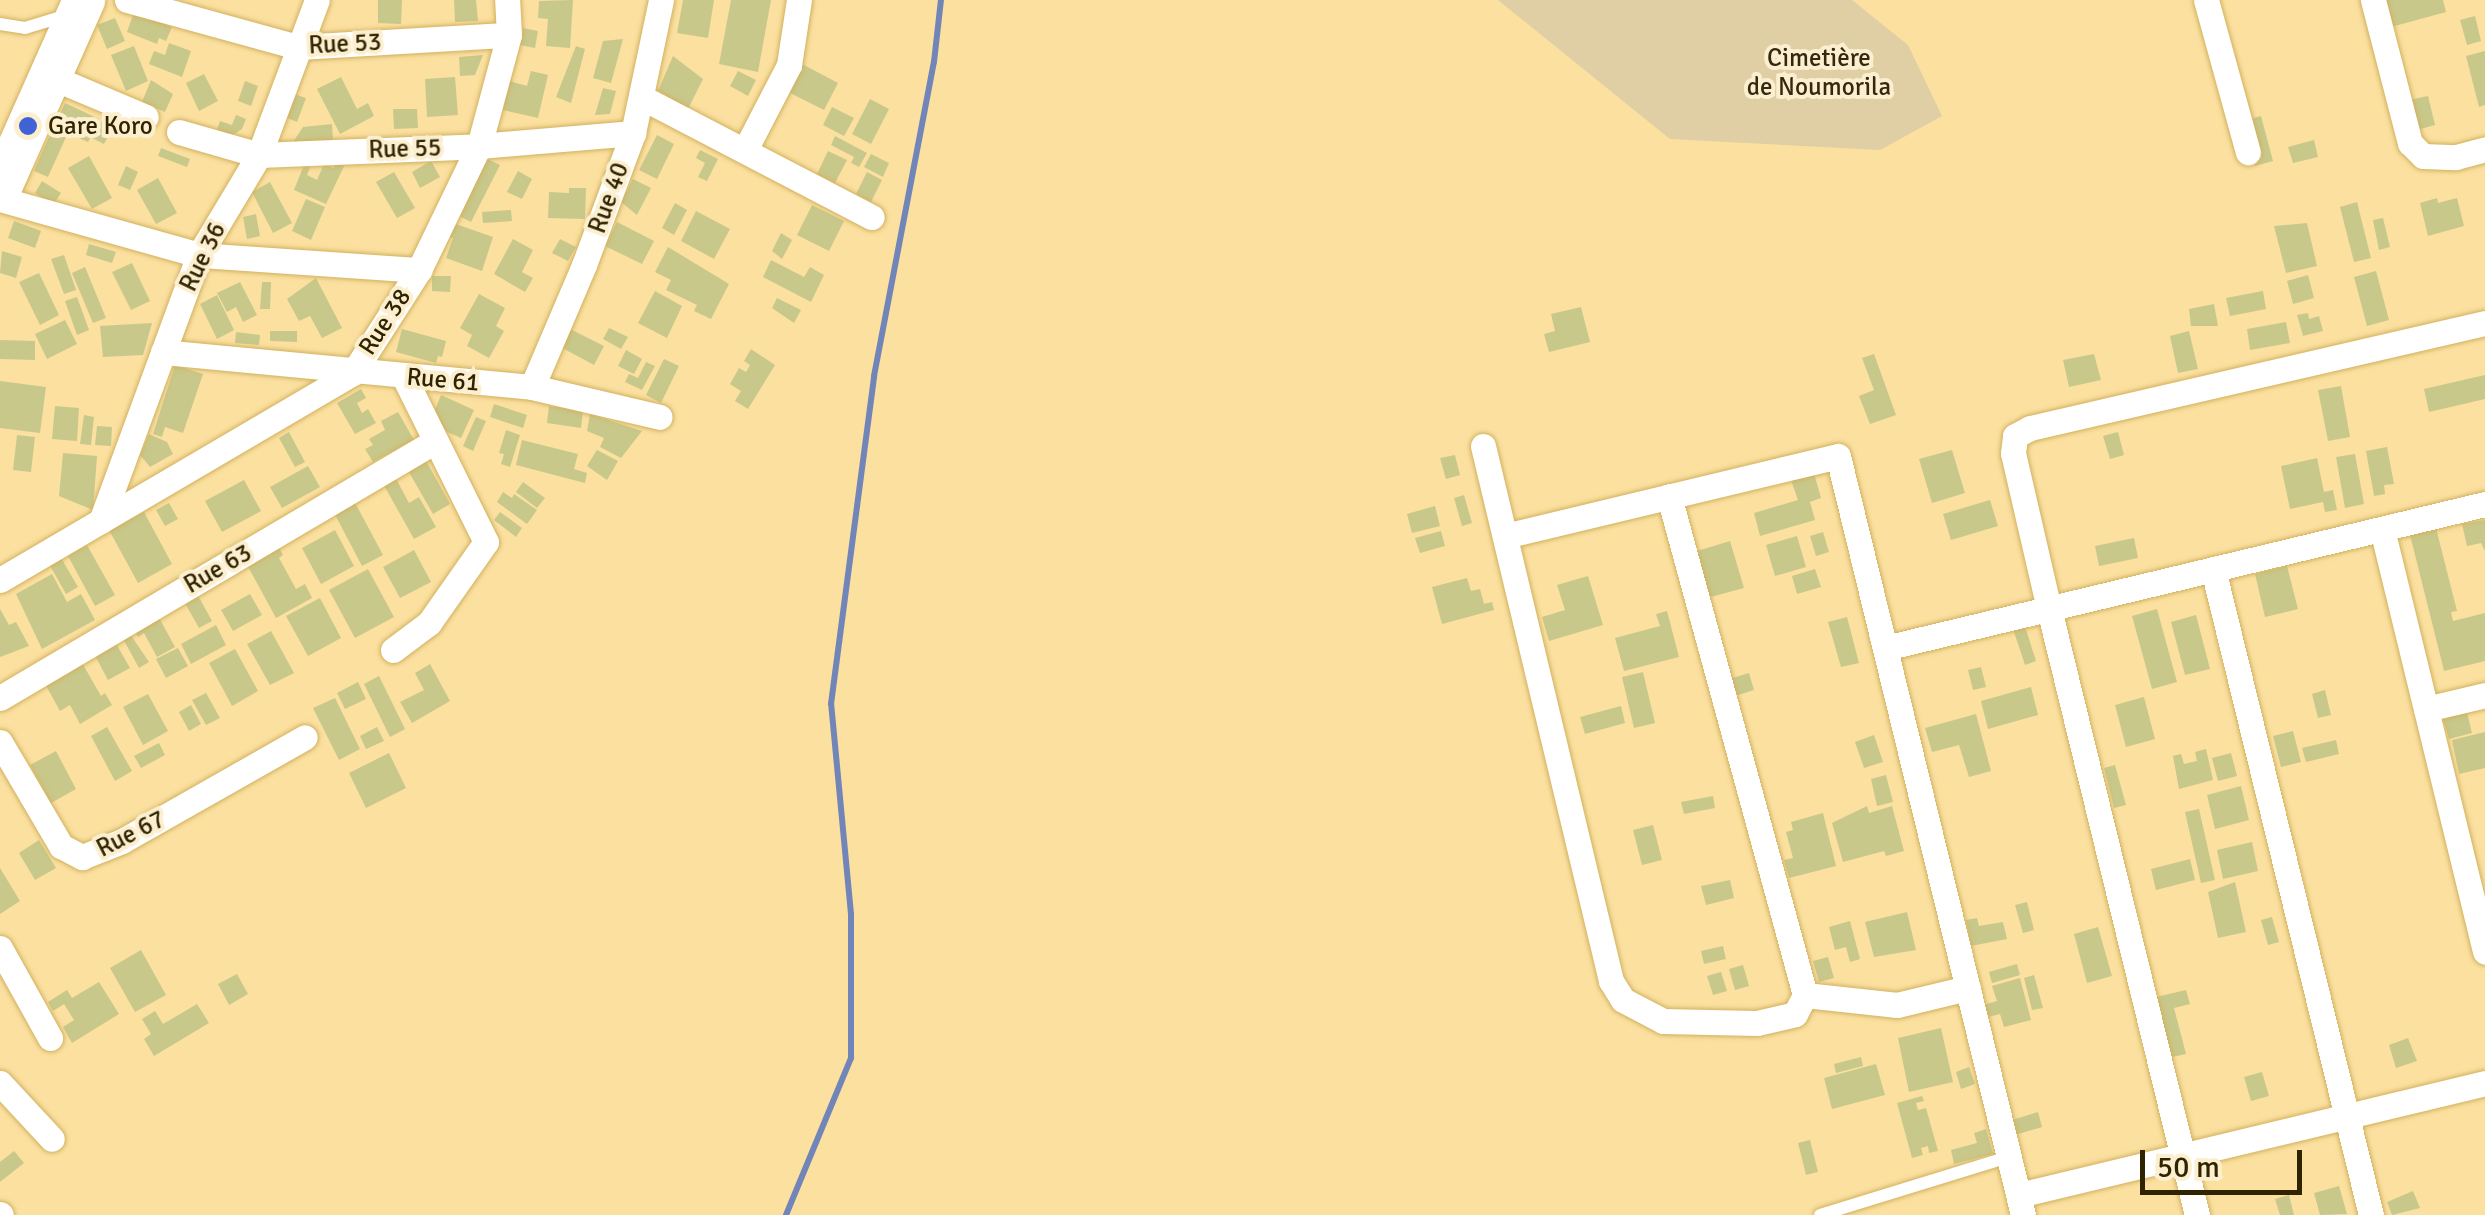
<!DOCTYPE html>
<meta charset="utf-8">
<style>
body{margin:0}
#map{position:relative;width:2485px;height:1215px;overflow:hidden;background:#fbe0a0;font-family:Signika,sans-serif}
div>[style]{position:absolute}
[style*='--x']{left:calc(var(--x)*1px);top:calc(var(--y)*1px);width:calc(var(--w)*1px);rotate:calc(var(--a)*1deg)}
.green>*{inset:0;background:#e0cea4}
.stream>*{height:6px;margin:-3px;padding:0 3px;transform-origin:3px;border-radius:3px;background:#7285b8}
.building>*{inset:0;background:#c8c88b}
.roads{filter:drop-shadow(0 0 2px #d2b15e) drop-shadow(0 0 2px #d2b15e)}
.service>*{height:12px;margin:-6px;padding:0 6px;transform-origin:6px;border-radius:6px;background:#fff}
.minor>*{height:25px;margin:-12.5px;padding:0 12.5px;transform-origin:12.5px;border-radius:12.5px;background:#fff}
.trunk>*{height:42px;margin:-21px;padding:0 21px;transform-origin:21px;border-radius:21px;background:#fff}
.dots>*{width:28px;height:28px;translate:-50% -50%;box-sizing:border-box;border:5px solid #fcefd0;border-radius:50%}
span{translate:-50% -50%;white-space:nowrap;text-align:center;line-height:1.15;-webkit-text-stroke:8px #fcefd0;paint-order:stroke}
.street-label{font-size:25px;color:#302300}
.park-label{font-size:25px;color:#34290f}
.poi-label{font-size:25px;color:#302300}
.left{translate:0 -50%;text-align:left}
.scale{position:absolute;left:2140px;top:1150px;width:162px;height:45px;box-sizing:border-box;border:5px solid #302300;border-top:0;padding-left:12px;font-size:30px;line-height:35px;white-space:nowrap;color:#302300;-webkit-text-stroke:8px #fcefd0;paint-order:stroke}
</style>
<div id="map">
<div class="green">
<i style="clip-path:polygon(1498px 0,1852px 0,1908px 45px,1942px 116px,1880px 150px,1670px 139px)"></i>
</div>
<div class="stream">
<i style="--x:786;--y:1215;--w:170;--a:-67.5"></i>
<i style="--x:851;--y:1058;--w:144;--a:-90"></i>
<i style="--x:851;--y:914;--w:211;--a:-95.4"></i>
<i style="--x:831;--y:704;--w:331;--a:-82.5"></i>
<i style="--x:874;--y:376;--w:320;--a:-79.2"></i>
<i style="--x:934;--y:62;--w:62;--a:-83.6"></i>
</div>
<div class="building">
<i style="clip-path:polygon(378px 0,402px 0,401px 24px,378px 23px)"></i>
<i style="clip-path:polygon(454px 0,476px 0,478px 21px,455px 22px)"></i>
<i style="clip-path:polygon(573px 0,570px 48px,546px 46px,548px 19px,538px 18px,539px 1px)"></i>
<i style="clip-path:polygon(683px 0,714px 0,708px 38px,677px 33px)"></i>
<i style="clip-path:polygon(731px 0,771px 0,758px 72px,719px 64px)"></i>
<i style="clip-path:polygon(2384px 0,2443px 0,2446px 12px,2391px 27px)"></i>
<i style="clip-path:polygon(134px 12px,172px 27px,166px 41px,159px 38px,157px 44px,127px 32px)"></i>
<i style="clip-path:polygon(2475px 16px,2481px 41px,2467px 45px,2460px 20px)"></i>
<i style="clip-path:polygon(115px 18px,125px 41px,107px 49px,97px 25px)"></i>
<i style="clip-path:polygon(523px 28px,538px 31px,535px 48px,520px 45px)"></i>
<i style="clip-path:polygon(623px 39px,611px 83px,593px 78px,603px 41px)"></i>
<i style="clip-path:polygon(169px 43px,191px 51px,182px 77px,149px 64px,154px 51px,165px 55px)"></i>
<i style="clip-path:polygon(134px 46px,148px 81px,126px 91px,111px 55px)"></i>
<i style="clip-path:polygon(576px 46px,585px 49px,571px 103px,556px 97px)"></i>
<i style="clip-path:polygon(2485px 51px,2485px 105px,2479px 107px,2466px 56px)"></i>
<i style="clip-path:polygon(483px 55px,475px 75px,460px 76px,459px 57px)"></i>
<i style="clip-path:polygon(673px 56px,703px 79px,688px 109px,658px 91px)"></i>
<i style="clip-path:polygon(802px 64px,838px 83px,824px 110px,788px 92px)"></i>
<i style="clip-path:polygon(531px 71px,548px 75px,538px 118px,503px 110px,509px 81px,527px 86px)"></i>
<i style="clip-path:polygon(738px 71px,756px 80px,748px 96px,730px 86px)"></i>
<i style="clip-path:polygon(204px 74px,218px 101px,199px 111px,186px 83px)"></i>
<i style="clip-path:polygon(341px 77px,357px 109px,368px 103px,374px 116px,340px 134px,317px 89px)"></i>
<i style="clip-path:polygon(455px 77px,458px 115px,427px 117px,425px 79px)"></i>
<i style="clip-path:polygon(151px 80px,173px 94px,165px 112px,142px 102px)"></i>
<i style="clip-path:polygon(245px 81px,258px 86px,251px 106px,238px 101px)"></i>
<i style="clip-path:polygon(603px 88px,616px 91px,610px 114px,595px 115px)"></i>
<i style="clip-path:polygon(294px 94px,306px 98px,297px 122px,285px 117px)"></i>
<i style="clip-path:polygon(2428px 96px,2435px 125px,2417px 130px,2409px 100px)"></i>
<i style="clip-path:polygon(870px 99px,889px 109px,871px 144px,852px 134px)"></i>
<i style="clip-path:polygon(65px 103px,99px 119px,88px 142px,54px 127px)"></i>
<i style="clip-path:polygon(832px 107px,854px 118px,844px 136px,823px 125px)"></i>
<i style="clip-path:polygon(393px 109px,417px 109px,418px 128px,394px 129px)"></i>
<i style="clip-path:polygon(236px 115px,246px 119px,242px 129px,230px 137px,216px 132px,220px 121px,232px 125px)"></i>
<i style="clip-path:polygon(2261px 116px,2273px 161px,2255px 166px,2243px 121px)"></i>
<i style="clip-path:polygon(103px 119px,114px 125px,104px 144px,92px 138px)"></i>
<i style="clip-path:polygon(332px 124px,333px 140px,293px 142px,303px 127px)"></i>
<i style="clip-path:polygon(52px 130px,66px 137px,48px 177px,34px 171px)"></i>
<i style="clip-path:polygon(657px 135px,674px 144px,657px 179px,639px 170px)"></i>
<i style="clip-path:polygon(835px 136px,867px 153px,859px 167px,851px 163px,854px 157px,831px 145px)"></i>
<i style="clip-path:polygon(2314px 140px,2318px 157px,2293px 163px,2288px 147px)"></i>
<i style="clip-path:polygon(161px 148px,190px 159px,187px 167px,158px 156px)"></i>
<i style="clip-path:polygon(700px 150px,718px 159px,707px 181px,698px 177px,705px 163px,696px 158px)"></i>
<i style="clip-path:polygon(828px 151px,847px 160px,835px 183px,817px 174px)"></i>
<i style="clip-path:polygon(871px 154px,889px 163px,883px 177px,864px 167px)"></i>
<i style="clip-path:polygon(89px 156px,112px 198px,92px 209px,68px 168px)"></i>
<i style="clip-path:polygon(485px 158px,500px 165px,471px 222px,455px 214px)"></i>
<i style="clip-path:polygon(336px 161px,345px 164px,326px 204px,294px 190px,304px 165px,310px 167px,307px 175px,317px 180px,324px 164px,334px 168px)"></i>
<i style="clip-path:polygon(431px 161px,440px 177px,420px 188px,412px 172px)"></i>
<i style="clip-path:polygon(126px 166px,138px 172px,130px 190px,118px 185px)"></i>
<i style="clip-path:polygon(518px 171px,532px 179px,522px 199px,507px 192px)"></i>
<i style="clip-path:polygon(394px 172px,415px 208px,397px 218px,376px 182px)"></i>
<i style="clip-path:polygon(867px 172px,882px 180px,871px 202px,856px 194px)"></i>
<i style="clip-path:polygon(158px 178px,177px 213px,156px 224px,137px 190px)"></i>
<i style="clip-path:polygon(633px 179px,651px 188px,637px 215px,621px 202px)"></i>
<i style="clip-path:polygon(42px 181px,61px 193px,53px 205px,35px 193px)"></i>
<i style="clip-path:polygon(270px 182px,292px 223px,273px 233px,252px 192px)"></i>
<i style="clip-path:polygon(569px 188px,586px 188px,585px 219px,548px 218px,549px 192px,569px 193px)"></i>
<i style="clip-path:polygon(2437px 198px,2438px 203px,2457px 198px,2464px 226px,2428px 236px,2420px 203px)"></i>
<i style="clip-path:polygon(306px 199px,325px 207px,311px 240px,292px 231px)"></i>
<i style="clip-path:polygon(2357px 202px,2371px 258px,2354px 262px,2340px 207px)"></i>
<i style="clip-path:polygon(675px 203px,687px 210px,674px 235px,662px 228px)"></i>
<i style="clip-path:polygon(812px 205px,844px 221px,829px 251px,797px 235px)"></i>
<i style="clip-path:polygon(511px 210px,512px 221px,483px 223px,482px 212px)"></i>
<i style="clip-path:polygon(696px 211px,730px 229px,714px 259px,681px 241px)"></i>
<i style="clip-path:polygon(256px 214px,260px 236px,247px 239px,243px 217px)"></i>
<i style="clip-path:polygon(2383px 218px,2390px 247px,2379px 250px,2373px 220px)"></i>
<i style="clip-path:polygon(14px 221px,41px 231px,35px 248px,8px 238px)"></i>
<i style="clip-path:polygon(450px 222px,493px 237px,482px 271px,446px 258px,453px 238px,445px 236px)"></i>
<i style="clip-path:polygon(617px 222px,654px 241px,642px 264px,605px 246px)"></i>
<i style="clip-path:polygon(2307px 223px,2317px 266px,2286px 273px,2274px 226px)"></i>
<i style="clip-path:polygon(781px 233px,792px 240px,782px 259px,772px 251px)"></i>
<i style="clip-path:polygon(513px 239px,533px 250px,522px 272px,533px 278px,525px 292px,494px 274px)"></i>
<i style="clip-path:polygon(560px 239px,576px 247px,568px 261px,552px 253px)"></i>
<i style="clip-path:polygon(89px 244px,116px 252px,112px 263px,86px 255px)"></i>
<i style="clip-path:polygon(668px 247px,729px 284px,711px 319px,694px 311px,697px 305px,666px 290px,671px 280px,655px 272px)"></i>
<i style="clip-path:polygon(2px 251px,22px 257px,16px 278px,0 273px)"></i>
<i style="clip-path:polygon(64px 255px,76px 290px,64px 294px,51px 259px)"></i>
<i style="clip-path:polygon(771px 260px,804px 277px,810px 267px,824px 275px,811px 302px,763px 277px)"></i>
<i style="clip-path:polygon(132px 263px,150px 301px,131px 310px,112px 272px)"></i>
<i style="clip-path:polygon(85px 267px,106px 318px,93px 323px,72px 273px)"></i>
<i style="clip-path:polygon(2376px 271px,2389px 320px,2367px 326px,2354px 277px)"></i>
<i style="clip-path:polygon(39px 273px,59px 315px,40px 325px,19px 282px)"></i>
<i style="clip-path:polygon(2308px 275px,2314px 298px,2293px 304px,2287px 281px)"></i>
<i style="clip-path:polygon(432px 276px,451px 276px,450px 292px,432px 291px)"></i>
<i style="clip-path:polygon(316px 278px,342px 328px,322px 338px,310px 316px,299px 321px,287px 299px)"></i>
<i style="clip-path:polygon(240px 282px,257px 315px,243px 322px,236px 307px,227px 312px,217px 293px)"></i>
<i style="clip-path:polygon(262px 282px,271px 282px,270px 309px,260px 309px)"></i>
<i style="clip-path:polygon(655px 291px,682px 306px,667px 338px,638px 323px)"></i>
<i style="clip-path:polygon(2263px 291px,2266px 309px,2230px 316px,2226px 298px)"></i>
<i style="clip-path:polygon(479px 294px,505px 308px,496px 326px,504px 331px,489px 358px,467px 346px,472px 335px,460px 328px)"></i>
<i style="clip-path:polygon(217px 295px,234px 330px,217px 339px,200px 304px)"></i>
<i style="clip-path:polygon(77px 297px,89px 330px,77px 335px,65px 301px)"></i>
<i style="clip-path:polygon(777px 298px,801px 310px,794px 323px,772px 308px)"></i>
<i style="clip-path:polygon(2214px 304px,2218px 326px,2191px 326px,2189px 309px)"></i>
<i style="clip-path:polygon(1581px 307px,1590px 342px,1549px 352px,1544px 334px,1555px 331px,1551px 314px)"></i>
<i style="clip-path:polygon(2308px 313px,2309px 319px,2319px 316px,2323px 331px,2303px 336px,2297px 315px)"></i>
<i style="clip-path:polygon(65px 320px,77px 344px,47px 359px,35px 334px)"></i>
<i style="clip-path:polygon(2286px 322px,2290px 343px,2250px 350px,2247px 329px)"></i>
<i style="clip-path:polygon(152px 323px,143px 355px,103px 357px,100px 326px)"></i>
<i style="clip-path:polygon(562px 325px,604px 346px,594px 365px,553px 343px)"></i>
<i style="clip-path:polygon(609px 328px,628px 337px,621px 349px,603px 339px)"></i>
<i style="clip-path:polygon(402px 329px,446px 341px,442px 357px,438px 356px,436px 363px,396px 352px)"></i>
<i style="clip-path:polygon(270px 331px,297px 331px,297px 342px,270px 341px)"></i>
<i style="clip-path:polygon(2189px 331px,2198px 369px,2178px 373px,2170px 336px)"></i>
<i style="clip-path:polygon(236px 332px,260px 335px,259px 345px,235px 343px)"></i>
<i style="clip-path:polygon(0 340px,35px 341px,35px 360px,0 359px)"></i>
<i style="clip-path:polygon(751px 349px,775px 365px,748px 409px,735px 401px,741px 391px,730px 384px,739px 368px,746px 372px,750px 365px,744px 361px)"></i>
<i style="clip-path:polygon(626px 350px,642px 359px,634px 374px,618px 366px)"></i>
<i style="clip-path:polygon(1874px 354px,1896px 415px,1870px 424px,1859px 396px,1874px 390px,1862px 358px)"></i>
<i style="clip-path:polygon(2094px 354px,2101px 380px,2069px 387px,2063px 360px)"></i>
<i style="clip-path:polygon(664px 359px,679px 366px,661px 403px,646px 395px)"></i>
<i style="clip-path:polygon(646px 362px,655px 366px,642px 390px,625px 382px,629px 374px,638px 378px)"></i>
<i style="clip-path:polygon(175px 365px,203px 374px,183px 433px,165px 427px,162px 437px,153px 434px)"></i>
<i style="clip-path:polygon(2485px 375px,2485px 399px,2429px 412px,2424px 389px)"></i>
<i style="clip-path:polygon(0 381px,46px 387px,40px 433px,0 428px)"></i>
<i style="clip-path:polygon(2341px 386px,2350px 437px,2328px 441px,2318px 390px)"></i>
<i style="clip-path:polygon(361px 389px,366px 398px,357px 403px,362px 413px,368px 409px,376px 423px,355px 434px,337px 403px)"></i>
<i style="clip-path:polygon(441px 395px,474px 410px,461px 438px,438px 428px,432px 417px)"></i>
<i style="clip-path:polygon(494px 404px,527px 415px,523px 428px,490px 417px)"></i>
<i style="clip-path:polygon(55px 406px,79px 408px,77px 441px,52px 439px)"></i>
<i style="clip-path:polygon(549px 406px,583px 411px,581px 428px,547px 423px)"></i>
<i style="clip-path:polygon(398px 412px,414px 440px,373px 462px,365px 449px,373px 445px,369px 439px,385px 430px,381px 421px)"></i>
<i style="clip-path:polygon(590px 414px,642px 431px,621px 458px,600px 447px,604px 438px,587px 431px)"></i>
<i style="clip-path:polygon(84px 415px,94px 417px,91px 445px,80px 444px)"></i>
<i style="clip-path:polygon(476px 417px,486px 421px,473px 451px,463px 446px)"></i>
<i style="clip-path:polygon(97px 426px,112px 427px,111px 446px,95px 445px)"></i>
<i style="clip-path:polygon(506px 430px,520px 435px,510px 467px,501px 464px,504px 454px,499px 453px)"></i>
<i style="clip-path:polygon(289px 432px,305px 462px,295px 467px,279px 438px)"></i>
<i style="clip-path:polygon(2118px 432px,2124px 455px,2110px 459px,2103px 436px)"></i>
<i style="clip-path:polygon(149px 434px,167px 442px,173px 454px,150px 467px,140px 455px)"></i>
<i style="clip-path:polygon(17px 435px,35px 437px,31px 472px,13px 470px)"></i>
<i style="clip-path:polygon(522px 440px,578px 454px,574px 469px,587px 473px,585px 483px,516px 465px)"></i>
<i style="clip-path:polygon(2387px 447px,2394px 484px,2384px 485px,2385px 494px,2374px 496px,2366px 451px)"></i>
<i style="clip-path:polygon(597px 450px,618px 461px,607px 480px,587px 466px)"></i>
<i style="clip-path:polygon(1952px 450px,1965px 493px,1932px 503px,1919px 459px)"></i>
<i style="clip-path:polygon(63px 453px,97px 456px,93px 510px,59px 496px)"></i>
<i style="clip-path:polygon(2355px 454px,2364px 504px,2345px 508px,2336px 457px)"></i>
<i style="clip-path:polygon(1455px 455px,1460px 475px,1446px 479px,1440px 458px)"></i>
<i style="clip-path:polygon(424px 457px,450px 504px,433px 514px,406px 467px)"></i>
<i style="clip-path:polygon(2317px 458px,2324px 492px,2333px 490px,2337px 510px,2325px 512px,2323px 502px,2290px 509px,2281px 466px)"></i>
<i style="clip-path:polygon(308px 466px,320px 487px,282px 508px,270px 487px)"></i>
<i style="clip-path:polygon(393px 473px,409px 503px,419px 497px,436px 527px,414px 539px,381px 480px)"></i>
<i style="clip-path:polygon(1814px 473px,1821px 498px,1810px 502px,1815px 520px,1760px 536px,1754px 513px,1798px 500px,1791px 480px)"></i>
<i style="clip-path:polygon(244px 480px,261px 511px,222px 532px,205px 501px)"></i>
<i style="clip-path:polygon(523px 482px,545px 498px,537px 508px,516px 492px)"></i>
<i style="clip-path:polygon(503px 492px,512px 498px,514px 494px,537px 510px,527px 524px,497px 502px)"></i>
<i style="clip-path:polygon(1464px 495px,1472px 523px,1462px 526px,1454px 498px)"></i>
<i style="clip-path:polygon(352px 497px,383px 555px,362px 566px,332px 509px)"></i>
<i style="clip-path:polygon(1990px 500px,1998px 526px,1951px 540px,1943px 514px)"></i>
<i style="clip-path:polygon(169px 503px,178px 519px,165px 526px,156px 510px)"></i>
<i style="clip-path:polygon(1435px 506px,1440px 526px,1412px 533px,1407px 514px)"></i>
<i style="clip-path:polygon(144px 512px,172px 564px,138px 583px,109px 530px)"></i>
<i style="clip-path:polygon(500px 512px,522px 528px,516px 537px,494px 520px)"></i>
<i style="clip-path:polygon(2485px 520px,2485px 551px,2481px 543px,2467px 546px,2462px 524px)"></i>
<i style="clip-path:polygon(2436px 528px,2457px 611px,2451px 612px,2453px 621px,2485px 613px,2485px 661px,2444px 671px,2410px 535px)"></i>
<i style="clip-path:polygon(335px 530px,354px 566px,321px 584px,302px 548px)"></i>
<i style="clip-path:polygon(1441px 531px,1445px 546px,1420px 553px,1415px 538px)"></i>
<i style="clip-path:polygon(1823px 532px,1829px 552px,1816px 556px,1810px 536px)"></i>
<i style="clip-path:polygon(1797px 536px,1806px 567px,1775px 576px,1766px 545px)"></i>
<i style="clip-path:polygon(2134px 538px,2138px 558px,2099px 566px,2095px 546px)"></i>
<i style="clip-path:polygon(1730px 541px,1744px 588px,1707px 598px,1694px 552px)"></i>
<i style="clip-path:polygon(277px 543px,283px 555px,279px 558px,296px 589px,305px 584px,312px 598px,276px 618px,245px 561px)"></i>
<i style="clip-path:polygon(87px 545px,115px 595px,95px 606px,68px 556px)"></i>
<i style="clip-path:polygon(414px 550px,431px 582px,400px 598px,383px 567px)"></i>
<i style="clip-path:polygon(60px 556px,78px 587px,66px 594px,48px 562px)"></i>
<i style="clip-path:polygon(2287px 566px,2298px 609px,2265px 617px,2255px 574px)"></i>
<i style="clip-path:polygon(368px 569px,394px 617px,355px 638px,329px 590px)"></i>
<i style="clip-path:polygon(1815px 569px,1821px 587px,1797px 594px,1792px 576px)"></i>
<i style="clip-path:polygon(52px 574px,67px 602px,81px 594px,95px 620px,42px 649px,16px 594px)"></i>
<i style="clip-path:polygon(1588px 576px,1603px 625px,1549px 641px,1542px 617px,1565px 610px,1557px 585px)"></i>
<i style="clip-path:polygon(1467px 578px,1471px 591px,1480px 589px,1484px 604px,1492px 602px,1494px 610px,1442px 624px,1432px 587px)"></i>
<i style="clip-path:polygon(195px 590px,212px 621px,199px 628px,182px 598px)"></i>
<i style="clip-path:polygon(250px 594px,262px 615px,233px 631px,221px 610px)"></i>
<i style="clip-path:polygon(320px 598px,341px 638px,308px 656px,286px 616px)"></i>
<i style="clip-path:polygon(0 609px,9px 625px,16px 622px,29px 646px,0 657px)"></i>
<i style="clip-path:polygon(2157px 609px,2177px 682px,2152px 689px,2132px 616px)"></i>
<i style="clip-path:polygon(1667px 611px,1679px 657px,1624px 671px,1615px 638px,1660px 626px,1656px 614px)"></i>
<i style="clip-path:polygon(156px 612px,175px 647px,157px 657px,144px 633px,138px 637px,132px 625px)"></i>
<i style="clip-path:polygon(2196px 615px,2210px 669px,2185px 675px,2171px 622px)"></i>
<i style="clip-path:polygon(1847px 617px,1859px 663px,1841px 667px,1828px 622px)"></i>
<i style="clip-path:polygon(216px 625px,226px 645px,191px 664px,181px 644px)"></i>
<i style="clip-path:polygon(2025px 626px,2036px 661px,2025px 665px,2013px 629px)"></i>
<i style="clip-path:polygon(128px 631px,149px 662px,139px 668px,121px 635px)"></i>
<i style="clip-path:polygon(271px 631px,294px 673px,270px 685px,247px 644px)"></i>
<i style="clip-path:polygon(114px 640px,130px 668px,108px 680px,93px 652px)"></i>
<i style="clip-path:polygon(178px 648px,188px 666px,166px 678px,156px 659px)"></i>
<i style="clip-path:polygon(235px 649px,258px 691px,232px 706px,209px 663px)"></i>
<i style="clip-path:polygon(81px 661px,101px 696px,105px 693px,112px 705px,80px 724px,70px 705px,60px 711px,44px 682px)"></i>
<i style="clip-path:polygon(430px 664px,450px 701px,412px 723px,400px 702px,424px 690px,415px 673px)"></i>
<i style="clip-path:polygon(1981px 667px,1986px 687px,1973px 690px,1968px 670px)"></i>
<i style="clip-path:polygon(1643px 672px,1655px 723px,1634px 728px,1622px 677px)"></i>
<i style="clip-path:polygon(1749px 673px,1754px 690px,1732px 697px,1726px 680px)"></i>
<i style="clip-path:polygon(379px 676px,405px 729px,390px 737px,364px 684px)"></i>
<i style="clip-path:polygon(358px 682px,366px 699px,345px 709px,337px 693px)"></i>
<i style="clip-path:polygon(2031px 687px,2038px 715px,1988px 729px,1981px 701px)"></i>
<i style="clip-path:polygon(2325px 690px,2331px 715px,2318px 718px,2312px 694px)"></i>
<i style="clip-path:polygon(206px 693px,220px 718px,206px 725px,192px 700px)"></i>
<i style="clip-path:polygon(148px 694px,168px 731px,143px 745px,123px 707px)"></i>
<i style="clip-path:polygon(2144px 697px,2155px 739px,2126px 747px,2115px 705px)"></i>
<i style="clip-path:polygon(335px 698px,360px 749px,339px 760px,313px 708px)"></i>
<i style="clip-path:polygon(191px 705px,201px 724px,189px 731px,179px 712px)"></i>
<i style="clip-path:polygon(1621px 706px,1625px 723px,1585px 734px,1580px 717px)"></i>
<i style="clip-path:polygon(2467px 712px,2472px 733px,2449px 739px,2443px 718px)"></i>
<i style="clip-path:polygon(1976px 714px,1991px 771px,1969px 777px,1959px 745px,1932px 752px,1925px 728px)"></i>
<i style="clip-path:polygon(107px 727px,132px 771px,115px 781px,91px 736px)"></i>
<i style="clip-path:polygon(377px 727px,384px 741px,366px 749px,360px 736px)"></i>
<i style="clip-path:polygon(2293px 731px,2301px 762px,2281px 767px,2273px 736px)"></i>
<i style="clip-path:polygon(2485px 732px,2485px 768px,2459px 774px,2452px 740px)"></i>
<i style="clip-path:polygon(1874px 735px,1883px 762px,1864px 768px,1855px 742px)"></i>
<i style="clip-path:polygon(2336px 740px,2339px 754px,2306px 762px,2302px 748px)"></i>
<i style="clip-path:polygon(159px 743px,165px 755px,141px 768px,134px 756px)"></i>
<i style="clip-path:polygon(2206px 749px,2213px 780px,2179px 789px,2173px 756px,2181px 754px,2184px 764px,2197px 761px,2195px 752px)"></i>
<i style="clip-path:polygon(56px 751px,76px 789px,51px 803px,30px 765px)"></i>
<i style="clip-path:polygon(389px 753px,406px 788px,366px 808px,349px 773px)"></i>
<i style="clip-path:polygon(2231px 753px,2237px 776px,2218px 781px,2212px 758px)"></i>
<i style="clip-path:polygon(2115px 765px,2126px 805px,2114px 808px,2104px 768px)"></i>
<i style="clip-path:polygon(1886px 775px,1893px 802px,1877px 806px,1871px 779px)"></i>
<i style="clip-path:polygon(2241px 786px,2249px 820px,2215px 829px,2207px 795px)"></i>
<i style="clip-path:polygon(1713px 796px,1715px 808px,1684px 814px,1681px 802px)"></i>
<i style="clip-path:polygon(1867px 806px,1869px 813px,1892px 806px,1904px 851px,1886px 856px,1884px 851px,1843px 862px,1832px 823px)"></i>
<i style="clip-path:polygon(2199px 809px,2215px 880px,2201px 883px,2185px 812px)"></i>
<i style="clip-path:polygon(1823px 813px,1836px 866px,1789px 878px,1784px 860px,1793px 858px,1786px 832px,1793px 830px,1791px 822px)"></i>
<i style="clip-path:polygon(1653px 825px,1662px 860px,1642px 865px,1633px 830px)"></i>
<i style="clip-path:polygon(39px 840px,56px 868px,35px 880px,19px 853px)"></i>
<i style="clip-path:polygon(2252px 842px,2258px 871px,2223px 879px,2217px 850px)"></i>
<i style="clip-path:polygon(2190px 859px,2195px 880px,2156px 890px,2151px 869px)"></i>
<i style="clip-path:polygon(0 868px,20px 901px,0 914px)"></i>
<i style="clip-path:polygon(1730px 880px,1734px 898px,1706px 905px,1701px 886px)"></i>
<i style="clip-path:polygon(2235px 882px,2246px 932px,2218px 938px,2208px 892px)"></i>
<i style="clip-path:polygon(2027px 902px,2034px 930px,2023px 933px,2015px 905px)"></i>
<i style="clip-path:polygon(1907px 912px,1916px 950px,1874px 957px,1865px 922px)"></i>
<i style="clip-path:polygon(2272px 917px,2279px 942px,2268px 945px,2261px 920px)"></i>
<i style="clip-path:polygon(1977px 918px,1979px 926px,2003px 922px,2007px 939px,1971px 946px,1966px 920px)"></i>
<i style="clip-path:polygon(1850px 921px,1860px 959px,1850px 962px,1846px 947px,1835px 950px,1829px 927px)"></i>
<i style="clip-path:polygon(2098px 927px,2112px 976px,2087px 983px,2074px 934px)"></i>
<i style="clip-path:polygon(1723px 946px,1726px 959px,1704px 964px,1701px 951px)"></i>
<i style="clip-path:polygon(141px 950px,166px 995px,135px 1012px,110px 968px)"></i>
<i style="clip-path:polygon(1828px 957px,1834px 978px,1819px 982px,1813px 961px)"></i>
<i style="clip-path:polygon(2017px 964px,2020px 975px,1992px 983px,1989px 972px)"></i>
<i style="clip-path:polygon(1743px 965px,1749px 986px,1735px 990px,1729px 969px)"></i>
<i style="clip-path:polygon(1721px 972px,1727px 991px,1713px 995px,1707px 976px)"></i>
<i style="clip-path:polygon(237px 974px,248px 994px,229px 1005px,218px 984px)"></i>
<i style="clip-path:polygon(2034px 975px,2043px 1008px,2032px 1010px,2024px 978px)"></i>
<i style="clip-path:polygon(2020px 978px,2031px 1020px,2004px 1027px,2000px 1014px,1984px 1018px,1980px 1006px,1997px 1001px,1992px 986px)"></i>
<i style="clip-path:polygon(99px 982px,119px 1014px,72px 1043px,63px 1027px,74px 1020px,64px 1004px,53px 1011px,48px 1002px,67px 990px,72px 998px)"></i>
<i style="clip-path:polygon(2186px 990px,2190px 1004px,2174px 1008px,2186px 1054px,2172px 1057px,2156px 997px)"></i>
<i style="clip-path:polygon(197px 1004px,209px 1023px,154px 1056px,144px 1039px,151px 1034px,142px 1019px,155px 1011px,163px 1024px)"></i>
<i style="clip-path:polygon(1941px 1028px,1953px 1082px,1909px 1092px,1898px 1038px)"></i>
<i style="clip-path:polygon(2408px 1038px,2417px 1061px,2396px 1068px,2389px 1045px)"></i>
<i style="clip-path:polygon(1861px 1057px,1863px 1066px,1836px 1073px,1834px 1064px)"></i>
<i style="clip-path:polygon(1876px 1064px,1885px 1095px,1832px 1109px,1824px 1078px)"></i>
<i style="clip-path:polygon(1969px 1067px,1975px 1084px,1961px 1089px,1956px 1072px)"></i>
<i style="clip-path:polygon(2262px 1072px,2269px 1096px,2251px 1101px,2244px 1077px)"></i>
<i style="clip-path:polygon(1922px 1096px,1924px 1101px,1916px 1103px,1918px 1110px,1926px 1108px,1938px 1151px,1929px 1153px,1928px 1146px,1921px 1148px,1923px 1155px,1912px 1158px,1897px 1103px)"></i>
<i style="clip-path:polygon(2038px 1112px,2042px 1127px,2015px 1135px,2012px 1120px)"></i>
<i style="clip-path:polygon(1986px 1129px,1993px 1154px,1954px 1164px,1951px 1150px,1977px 1143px,1974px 1133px)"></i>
<i style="clip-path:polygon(1810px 1140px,1818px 1172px,1806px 1175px,1798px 1143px)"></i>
<i style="clip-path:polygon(14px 1151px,24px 1163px,0 1182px,0 1162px)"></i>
<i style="clip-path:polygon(2339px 1186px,2347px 1214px,2320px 1215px,2314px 1193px)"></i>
<i style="clip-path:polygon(2413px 1191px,2420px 1208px,2392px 1215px,2387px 1202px)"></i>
<i style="clip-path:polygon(2289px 1195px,2294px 1215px,2280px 1215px,2275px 1199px)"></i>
</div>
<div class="roads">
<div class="service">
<i style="--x:0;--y:24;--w:25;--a:9"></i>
<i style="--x:25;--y:28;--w:41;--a:-17.1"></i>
<i style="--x:1820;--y:1215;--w:198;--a:-17.1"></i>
</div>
<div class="minor">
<i style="--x:127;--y:0;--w:177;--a:15.4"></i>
<i style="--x:298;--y:47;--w:211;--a:-3.3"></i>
<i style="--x:2206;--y:0;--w:158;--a:74.6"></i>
<i style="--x:2373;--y:0;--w:148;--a:75.5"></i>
<i style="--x:2410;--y:143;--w:18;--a:45"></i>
<i style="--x:2423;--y:156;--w:33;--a:2"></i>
<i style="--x:2456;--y:157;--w:30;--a:-15"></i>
<i style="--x:49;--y:76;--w:105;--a:22.9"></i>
<i style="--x:641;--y:97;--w:260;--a:27.5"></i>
<i style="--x:179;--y:132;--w:83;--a:16"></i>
<i style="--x:259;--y:155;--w:220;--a:-2.3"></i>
<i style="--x:479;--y:146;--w:155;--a:-4.8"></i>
<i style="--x:745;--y:150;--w:96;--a:-62.6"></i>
<i style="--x:789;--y:65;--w:66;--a:-81.3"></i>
<i style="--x:0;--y:199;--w:207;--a:15.7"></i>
<i style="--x:199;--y:255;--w:221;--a:3.9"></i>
<i style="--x:163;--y:352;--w:371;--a:5.4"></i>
<i style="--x:532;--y:387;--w:131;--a:13.2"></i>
<i style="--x:532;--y:387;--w:133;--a:-66.9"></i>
<i style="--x:584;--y:265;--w:141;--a:-69.6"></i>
<i style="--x:633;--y:133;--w:136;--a:-78.1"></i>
<i style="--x:1483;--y:446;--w:550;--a:76.54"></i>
<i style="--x:1611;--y:981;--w:22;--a:58"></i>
<i style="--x:1623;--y:1000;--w:45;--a:27.7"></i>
<i style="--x:1663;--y:1021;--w:94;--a:1.2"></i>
<i style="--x:1757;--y:1023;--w:39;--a:-13"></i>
<i style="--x:1795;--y:1014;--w:21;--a:-62"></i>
<i style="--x:1805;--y:995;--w:517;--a:-105.25"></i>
<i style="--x:101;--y:521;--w:283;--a:-69.8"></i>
<i style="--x:199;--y:255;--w:117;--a:-59"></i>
<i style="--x:259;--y:155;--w:165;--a:-69.5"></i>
<i style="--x:2382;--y:529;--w:435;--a:76.3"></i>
<i style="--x:1505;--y:536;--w:342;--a:-13.5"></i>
<i style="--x:1838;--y:456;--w:781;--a:76.3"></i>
<i style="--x:2213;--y:569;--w:665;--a:76.26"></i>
<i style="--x:0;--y:580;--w:409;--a:-30.4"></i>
<i style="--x:353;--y:373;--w:122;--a:-57.3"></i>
<i style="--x:419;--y:270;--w:138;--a:-64.2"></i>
<i style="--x:479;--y:146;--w:115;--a:-74.9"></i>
<i style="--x:509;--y:35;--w:35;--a:-93"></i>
<i style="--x:1885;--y:648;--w:617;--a:-13.5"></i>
<i style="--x:393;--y:650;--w:45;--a:-36.9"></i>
<i style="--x:429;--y:623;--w:99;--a:-54.9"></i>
<i style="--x:486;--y:542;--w:184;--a:-116.4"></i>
<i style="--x:0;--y:698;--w:505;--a:-30.57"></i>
<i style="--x:2426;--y:709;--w:61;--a:-13.3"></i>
<i style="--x:0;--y:742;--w:121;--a:59.6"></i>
<i style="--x:61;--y:846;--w:24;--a:28"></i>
<i style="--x:82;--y:857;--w:43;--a:-21.8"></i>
<i style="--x:122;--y:841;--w:210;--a:-29.6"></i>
<i style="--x:0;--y:948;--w:103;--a:60.9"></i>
<i style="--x:1805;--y:995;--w:93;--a:6.2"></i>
<i style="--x:1897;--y:1005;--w:73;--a:-13.5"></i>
<i style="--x:0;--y:1083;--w:76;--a:47.1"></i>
<i style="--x:2019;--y:1195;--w:479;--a:-13.5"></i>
<i style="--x:0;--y:1214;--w:1;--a:45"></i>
<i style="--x:2197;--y:1215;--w:624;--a:-103.72"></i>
<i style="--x:2049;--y:609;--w:160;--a:-103"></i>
<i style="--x:2013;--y:453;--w:17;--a:-83"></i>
<i style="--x:2015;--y:436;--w:17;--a:-28"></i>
<i style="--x:2030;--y:428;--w:467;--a:-13"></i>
</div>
<div class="trunk">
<i style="--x:0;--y:189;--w:207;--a:-66"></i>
</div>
</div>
<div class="dots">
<i style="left:28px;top:126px;background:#4162d4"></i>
</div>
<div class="street-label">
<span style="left:345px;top:44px;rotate:-3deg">Rue 53</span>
<span style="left:405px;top:149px;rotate:-2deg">Rue 55</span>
<span style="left:609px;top:198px;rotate:-70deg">Rue 40</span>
<span style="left:203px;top:257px;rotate:-64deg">Rue 36</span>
<span style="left:385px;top:322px;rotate:-57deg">Rue 38</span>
<span style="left:443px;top:380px;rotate:5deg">Rue 61</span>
<span style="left:218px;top:569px;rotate:-30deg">Rue 63</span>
<span style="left:131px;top:834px;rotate:-27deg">Rue 67</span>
</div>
<div class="park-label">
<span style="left:1819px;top:73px">Cimetière<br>de Noumorila</span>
</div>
<div class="poi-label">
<span class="left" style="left:48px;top:126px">Gare Koro</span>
</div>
<div class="scale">50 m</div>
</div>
